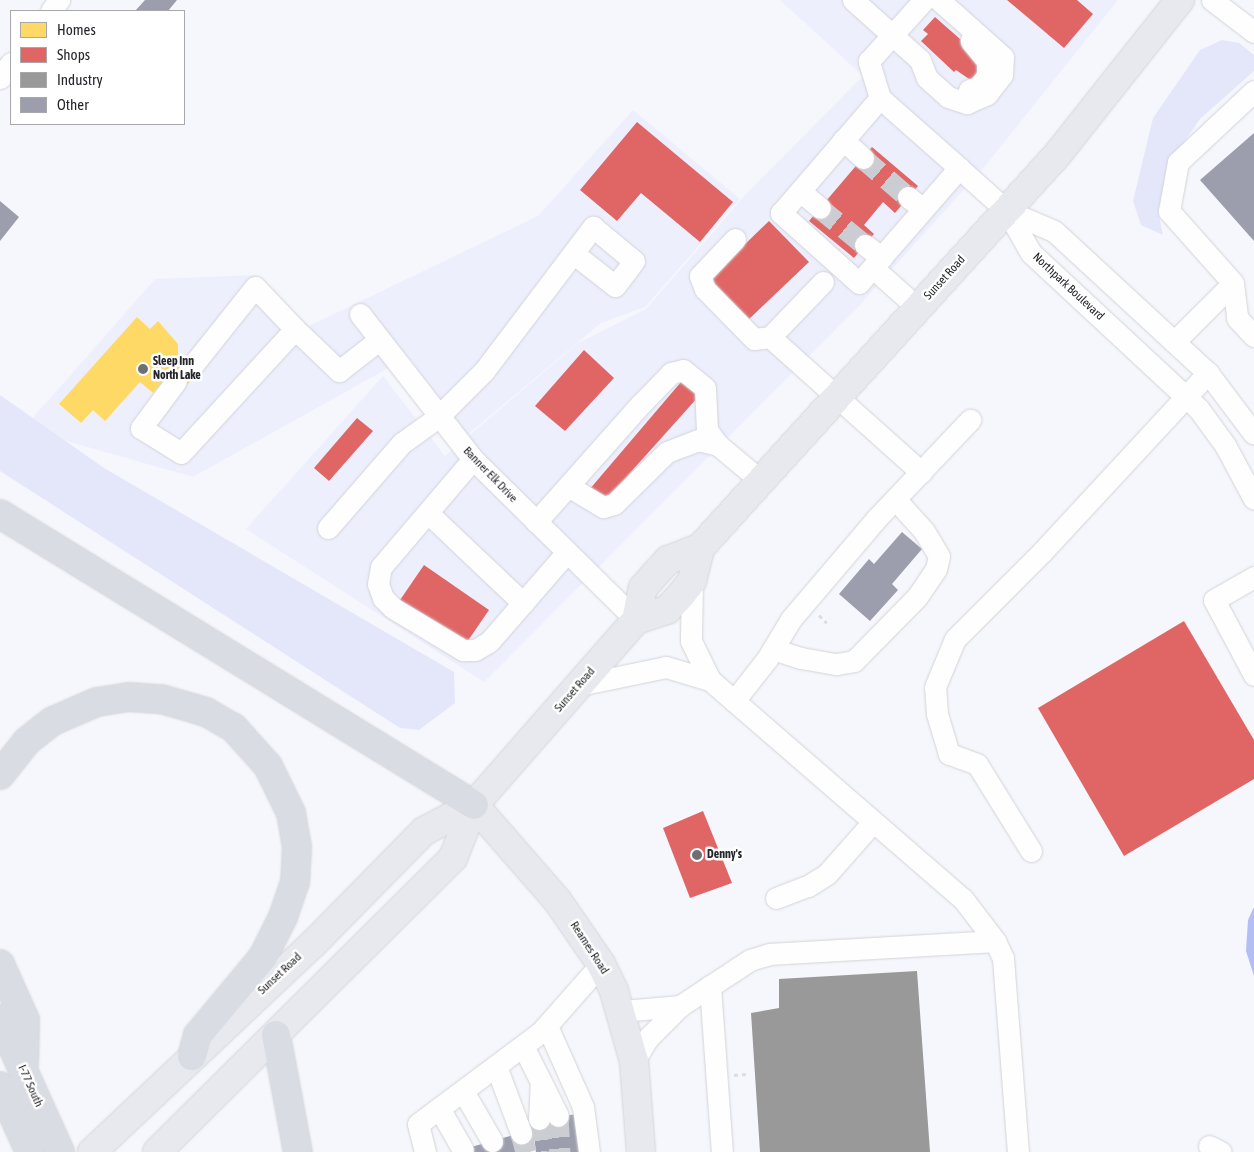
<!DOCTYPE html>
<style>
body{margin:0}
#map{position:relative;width:1254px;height:1152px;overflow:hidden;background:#f6f7fc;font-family:"Asap Condensed",sans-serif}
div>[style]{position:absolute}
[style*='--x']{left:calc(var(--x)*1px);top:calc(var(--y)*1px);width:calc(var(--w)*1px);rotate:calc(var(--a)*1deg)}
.built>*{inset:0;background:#edeffd}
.green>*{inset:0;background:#e3e7f9}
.water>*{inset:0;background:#b4bdf4}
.homes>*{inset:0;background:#ffd966}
.shops>*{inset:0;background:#e06666}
.industry>*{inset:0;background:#999}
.building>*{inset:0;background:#9c9ead}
.minor-tunnel>*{height:21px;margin-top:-10.5px;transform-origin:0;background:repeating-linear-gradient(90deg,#cccdd2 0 21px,transparent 0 32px)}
.path>*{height:3px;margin-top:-1.5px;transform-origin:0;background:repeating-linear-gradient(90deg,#dcdddf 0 4px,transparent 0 8px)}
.roads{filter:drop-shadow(0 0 1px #d2d3d7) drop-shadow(0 0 1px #d2d3d7)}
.minor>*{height:21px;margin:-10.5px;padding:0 10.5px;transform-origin:10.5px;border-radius:10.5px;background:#fefeff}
.major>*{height:28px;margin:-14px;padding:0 14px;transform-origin:14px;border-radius:14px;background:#e8e9ee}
.highway>*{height:28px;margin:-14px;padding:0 14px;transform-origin:14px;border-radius:14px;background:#dadce4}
.dots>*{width:14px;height:14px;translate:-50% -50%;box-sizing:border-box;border:2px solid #fff;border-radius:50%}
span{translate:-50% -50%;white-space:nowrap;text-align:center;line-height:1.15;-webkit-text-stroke:5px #fff;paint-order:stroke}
.street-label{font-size:12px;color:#25262b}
.poi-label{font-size:12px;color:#25262b;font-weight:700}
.left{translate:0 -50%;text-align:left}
.legend{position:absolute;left:10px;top:10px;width:175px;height:115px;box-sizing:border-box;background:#fff;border:1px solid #a8a8aa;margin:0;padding:6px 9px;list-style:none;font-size:15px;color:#25262b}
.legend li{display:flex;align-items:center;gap:10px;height:25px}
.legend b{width:25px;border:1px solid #a8a8aa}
</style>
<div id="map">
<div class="built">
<i style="clip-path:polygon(780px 0,1118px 0,986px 165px,859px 306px,484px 682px,246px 529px,383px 376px,445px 456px,578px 343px,646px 309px,746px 194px,863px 76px)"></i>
<i style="clip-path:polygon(633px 110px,740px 199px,645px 307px,601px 323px,467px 435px,408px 357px,193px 477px,63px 440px,30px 421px,155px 279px,255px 275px,309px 326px,538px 216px)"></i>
</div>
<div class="green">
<i style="clip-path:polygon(1222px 40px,1239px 43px,1254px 55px,1254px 71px,1200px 119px,1169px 164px,1158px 212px,1163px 235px,1141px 225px,1133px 201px,1153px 118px,1200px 50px)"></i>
<i style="clip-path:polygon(0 395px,104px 468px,454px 672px,455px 703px,419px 730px,400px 728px,0 471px)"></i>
</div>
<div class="water">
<i style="clip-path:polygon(1254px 907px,1254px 976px,1246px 951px,1248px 920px)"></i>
</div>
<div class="homes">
<i style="clip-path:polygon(137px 317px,150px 329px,158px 321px,178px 344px,178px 353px,199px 372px,184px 388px,169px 375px,153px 393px,140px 382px,105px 421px,93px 410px,81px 423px,59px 404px)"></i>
</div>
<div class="shops">
<i style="clip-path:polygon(1007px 0,1077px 0,1093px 14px,1064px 48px)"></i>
<i style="clip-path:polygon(935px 17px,976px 53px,983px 69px,972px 81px,956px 70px,954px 72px,921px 41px,928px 34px,923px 30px)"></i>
<i style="clip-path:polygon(637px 122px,733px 202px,700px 242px,641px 193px,617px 221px,580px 190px)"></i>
<i style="clip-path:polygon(872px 147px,918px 186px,895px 213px,883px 202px,864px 225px,874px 234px,854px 258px,809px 221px)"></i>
<i style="clip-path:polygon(769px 221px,809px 262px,746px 322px,707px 281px)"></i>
<i style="clip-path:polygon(584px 350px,614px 378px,565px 431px,535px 406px)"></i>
<i style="clip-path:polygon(681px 382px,699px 396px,604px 502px,589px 490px)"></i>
<i style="clip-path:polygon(357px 418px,373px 431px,329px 481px,314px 468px)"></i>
<i style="clip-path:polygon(424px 565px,489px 610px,465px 645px,400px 600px)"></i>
<i style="clip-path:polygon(1184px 621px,1254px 740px,1254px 779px,1124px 856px,1038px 708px)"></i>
<i style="clip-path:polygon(703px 811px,732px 883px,690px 898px,663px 828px)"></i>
</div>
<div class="industry">
<i style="clip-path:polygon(917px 971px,930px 1152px,760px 1152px,751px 1013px,779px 1008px,779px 979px)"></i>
</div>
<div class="building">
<i style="clip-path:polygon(145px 0,177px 0,168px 11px,135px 11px)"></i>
<i style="clip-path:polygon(1254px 133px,1254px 241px,1200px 180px)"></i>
<i style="clip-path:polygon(0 201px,19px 217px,0 241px)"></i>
<i style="clip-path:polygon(902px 532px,922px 549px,892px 584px,898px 590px,870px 621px,839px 594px,869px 559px,874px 564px)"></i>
<i style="clip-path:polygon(579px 1114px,584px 1152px,536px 1152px,532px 1119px)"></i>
<i style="clip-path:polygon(524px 1132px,530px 1152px,457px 1152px,457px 1151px)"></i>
</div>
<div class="minor-tunnel">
<i style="--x:863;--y:158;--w:60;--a:40.9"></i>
<i style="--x:820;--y:208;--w:58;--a:39.4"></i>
<i style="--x:558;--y:1116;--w:36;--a:87"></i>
<i style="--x:539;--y:1119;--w:33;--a:83"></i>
<i style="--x:521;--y:1133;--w:20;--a:75"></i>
</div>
<div class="path">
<i style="--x:819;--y:615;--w:11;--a:45"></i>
<i style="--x:734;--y:1075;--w:12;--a:-5"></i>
</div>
<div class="roads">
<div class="minor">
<i style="--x:853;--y:0;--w:90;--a:41.8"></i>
<i style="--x:920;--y:60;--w:19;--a:69"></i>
<i style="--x:927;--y:78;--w:28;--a:42"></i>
<i style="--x:948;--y:97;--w:20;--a:18"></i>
<i style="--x:967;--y:103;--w:22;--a:-24"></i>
<i style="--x:987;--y:94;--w:24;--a:-52"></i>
<i style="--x:1002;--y:75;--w:18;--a:-87"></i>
<i style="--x:1003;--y:57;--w:86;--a:-138.3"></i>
<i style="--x:1212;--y:0;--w:53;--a:37.3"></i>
<i style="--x:51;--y:11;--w:14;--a:-54"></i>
<i style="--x:0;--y:78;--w:19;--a:-54"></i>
<i style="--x:969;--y:90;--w:9;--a:-18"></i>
<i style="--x:978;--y:87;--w:14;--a:-51"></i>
<i style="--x:987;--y:76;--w:15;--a:-90"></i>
<i style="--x:987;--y:61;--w:26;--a:-129"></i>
<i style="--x:1254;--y:91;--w:104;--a:136.9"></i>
<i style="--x:1178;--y:162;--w:50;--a:100.4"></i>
<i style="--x:1169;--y:211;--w:96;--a:48.4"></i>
<i style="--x:1233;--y:283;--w:35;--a:83"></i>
<i style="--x:1237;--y:318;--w:25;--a:47"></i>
<i style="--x:880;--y:98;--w:39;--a:-107"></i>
<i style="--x:869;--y:61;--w:82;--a:-48"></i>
<i style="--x:843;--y:140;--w:27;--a:42"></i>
<i style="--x:959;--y:168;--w:152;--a:131"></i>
<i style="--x:859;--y:283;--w:105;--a:-138.1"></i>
<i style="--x:781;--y:213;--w:152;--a:-49.3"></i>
<i style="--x:880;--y:98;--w:106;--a:41.5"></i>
<i style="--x:959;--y:168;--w:64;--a:41.9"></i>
<i style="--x:1007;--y:211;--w:51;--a:23.1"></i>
<i style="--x:1054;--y:231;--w:209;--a:42.7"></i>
<i style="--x:1208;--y:373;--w:76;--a:53"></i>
<i style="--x:800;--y:191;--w:26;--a:40"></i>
<i style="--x:908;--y:197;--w:19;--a:39"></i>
<i style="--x:1007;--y:211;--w:48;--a:60.3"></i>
<i style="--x:1031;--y:253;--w:228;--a:42.9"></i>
<i style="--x:1198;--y:408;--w:46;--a:53.9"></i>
<i style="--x:1225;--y:445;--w:61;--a:61.8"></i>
<i style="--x:735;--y:239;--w:51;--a:133.4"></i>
<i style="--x:700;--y:276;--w:14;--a:69"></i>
<i style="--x:705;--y:289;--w:70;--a:45.6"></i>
<i style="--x:754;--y:339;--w:16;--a:-7"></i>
<i style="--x:865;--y:245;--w:21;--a:37"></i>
<i style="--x:873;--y:268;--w:60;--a:41.6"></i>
<i style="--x:823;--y:282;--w:76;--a:133.9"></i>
<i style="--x:770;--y:337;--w:203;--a:41.8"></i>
<i style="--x:360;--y:314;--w:184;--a:52.1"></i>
<i style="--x:473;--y:459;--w:229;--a:44.6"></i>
<i style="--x:1174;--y:342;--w:83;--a:-45"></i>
<i style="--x:192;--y:366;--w:101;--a:-51.4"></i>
<i style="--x:255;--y:287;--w:58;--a:46.4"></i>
<i style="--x:176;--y:381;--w:59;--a:126.7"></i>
<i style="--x:141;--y:428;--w:47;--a:32"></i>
<i style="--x:181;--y:453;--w:168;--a:-47.4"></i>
<i style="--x:295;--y:329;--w:61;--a:43.7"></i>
<i style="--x:339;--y:371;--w:51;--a:-37.8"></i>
<i style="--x:473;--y:459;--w:142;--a:130.4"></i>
<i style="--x:381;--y:567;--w:17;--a:100"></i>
<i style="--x:378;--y:584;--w:15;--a:70"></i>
<i style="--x:383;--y:598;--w:14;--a:45"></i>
<i style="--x:393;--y:608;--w:82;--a:31"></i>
<i style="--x:463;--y:650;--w:12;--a:0"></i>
<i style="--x:475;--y:650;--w:16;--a:-30"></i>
<i style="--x:489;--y:642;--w:119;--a:-49.1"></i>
<i style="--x:568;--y:486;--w:41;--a:31"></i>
<i style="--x:603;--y:507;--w:11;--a:-15"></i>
<i style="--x:614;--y:504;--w:74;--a:-44.5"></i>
<i style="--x:667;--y:452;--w:33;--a:-21"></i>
<i style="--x:698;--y:440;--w:21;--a:14"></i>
<i style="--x:428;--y:513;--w:131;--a:43.5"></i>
<i style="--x:536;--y:522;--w:157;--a:-48.4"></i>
<i style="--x:640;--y:405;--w:45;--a:-45.9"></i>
<i style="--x:671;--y:373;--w:12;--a:-14"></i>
<i style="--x:683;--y:370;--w:28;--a:39"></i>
<i style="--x:705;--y:388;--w:42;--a:87.3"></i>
<i style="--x:707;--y:430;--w:19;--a:54"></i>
<i style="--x:718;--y:445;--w:56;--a:39.9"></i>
<i style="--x:328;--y:528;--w:113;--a:-49"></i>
<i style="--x:402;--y:443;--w:44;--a:-35.8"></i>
<i style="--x:438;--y:417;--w:65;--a:-45"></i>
<i style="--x:484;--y:371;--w:181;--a:-52.9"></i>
<i style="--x:593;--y:227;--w:53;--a:39.7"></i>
<i style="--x:634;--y:261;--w:31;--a:127"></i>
<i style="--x:615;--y:286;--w:53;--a:-141.8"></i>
<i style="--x:1254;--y:577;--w:46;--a:150.1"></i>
<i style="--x:1214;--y:600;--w:85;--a:61.9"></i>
<i style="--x:692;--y:581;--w:60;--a:91"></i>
<i style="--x:691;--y:641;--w:43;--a:64"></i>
<i style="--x:710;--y:680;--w:335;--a:40.9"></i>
<i style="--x:963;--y:899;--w:53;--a:52.7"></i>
<i style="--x:995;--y:941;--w:19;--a:65"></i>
<i style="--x:1003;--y:958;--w:195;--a:85.6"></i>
<i style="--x:773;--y:649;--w:29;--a:18"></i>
<i style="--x:801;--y:658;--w:36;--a:10"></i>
<i style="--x:836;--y:664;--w:18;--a:-9"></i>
<i style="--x:854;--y:661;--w:90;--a:-45.5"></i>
<i style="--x:917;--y:597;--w:34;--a:-56"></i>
<i style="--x:936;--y:569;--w:13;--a:-77"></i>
<i style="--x:939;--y:556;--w:29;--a:-121"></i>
<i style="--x:924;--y:531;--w:43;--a:-132.2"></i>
<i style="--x:579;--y:685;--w:89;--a:-11.7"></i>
<i style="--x:666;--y:667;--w:46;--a:16.5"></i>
<i style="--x:734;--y:701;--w:53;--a:-51.8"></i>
<i style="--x:767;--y:659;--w:47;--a:-59"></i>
<i style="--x:791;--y:619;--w:131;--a:-49.6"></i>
<i style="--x:876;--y:519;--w:137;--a:-46.5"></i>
<i style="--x:1031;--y:851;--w:102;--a:-121.8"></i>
<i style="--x:977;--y:764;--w:30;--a:-160"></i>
<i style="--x:949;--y:754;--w:42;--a:-106.7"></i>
<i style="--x:937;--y:714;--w:27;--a:-94"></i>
<i style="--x:935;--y:687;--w:52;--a:-67.4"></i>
<i style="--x:955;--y:639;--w:124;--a:-45"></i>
<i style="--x:1043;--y:551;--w:243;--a:-47.2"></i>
<i style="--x:776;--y:898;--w:34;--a:-21"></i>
<i style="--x:808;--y:886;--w:22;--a:-32"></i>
<i style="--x:827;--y:874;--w:69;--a:-48.5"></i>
<i style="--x:710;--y:986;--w:166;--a:85.9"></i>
<i style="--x:621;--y:1011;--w:59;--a:-4.8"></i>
<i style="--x:547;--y:1026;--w:89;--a:66"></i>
<i style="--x:583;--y:1107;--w:45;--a:82.4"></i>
<i style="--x:523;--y:1046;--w:78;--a:63.4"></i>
<i style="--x:634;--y:1061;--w:27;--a:-59"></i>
<i style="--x:648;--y:1038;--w:45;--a:-45"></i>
<i style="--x:680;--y:1006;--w:84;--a:-33.3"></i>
<i style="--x:750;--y:960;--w:21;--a:-17"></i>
<i style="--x:770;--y:954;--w:225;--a:-3.3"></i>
<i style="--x:496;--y:1066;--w:72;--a:69.5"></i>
<i style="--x:463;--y:1091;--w:58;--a:59.9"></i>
<i style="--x:439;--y:1108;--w:48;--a:60.3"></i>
<i style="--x:539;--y:1119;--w:36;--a:-87"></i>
<i style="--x:1209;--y:1146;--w:13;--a:27"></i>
<i style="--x:425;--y:1152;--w:29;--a:-104"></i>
<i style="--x:418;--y:1124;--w:154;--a:-36.8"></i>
<i style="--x:541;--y:1032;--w:91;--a:-48.6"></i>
</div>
<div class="major">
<i style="--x:636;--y:620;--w:33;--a:-78"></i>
<i style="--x:643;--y:588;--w:20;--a:-49"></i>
<i style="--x:656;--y:573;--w:18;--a:-47"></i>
<i style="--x:668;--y:560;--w:34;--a:-21"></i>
<i style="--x:700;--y:548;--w:531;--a:-47.75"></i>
<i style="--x:1057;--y:155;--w:198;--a:-51.6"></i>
<i style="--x:474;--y:805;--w:126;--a:48.9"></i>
<i style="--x:557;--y:900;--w:78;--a:55.5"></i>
<i style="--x:601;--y:964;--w:30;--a:64"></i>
<i style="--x:614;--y:991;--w:73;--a:74.1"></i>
<i style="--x:634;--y:1061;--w:91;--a:85.6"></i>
<i style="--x:92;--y:1152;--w:303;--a:-43.3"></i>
<i style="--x:313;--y:944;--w:158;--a:-45.5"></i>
<i style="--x:424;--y:831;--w:56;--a:-27.5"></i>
<i style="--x:157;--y:1152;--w:417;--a:-44.8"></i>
<i style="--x:453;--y:858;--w:57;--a:-68.4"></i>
<i style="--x:474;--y:805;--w:246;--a:-48.8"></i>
<i style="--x:636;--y:620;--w:33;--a:-18"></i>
<i style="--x:667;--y:610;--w:21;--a:-47"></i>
<i style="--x:681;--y:595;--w:18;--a:-52"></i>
<i style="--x:692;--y:581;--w:34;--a:-76"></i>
</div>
<div class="highway">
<i style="--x:0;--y:514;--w:556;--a:31.55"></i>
<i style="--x:0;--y:775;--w:43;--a:-51.5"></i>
<i style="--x:27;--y:741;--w:33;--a:-38"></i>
<i style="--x:53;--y:721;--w:48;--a:-23.4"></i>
<i style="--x:97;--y:702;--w:32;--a:-9"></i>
<i style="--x:129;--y:697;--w:32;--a:4"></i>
<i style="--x:161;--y:699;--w:47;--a:16.1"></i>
<i style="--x:206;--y:712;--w:32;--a:30"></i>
<i style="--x:234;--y:728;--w:51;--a:48.2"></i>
<i style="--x:268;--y:766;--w:52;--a:63.9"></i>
<i style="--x:291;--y:813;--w:35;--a:80"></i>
<i style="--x:297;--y:847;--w:35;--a:93"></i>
<i style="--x:295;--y:882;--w:37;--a:109"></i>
<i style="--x:283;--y:917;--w:45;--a:116.6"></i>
<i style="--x:263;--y:957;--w:102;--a:129.8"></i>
<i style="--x:198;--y:1035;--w:22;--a:106"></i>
<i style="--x:0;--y:964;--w:61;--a:65.9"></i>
<i style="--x:25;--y:1020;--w:43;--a:91.3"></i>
<i style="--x:0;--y:1019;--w:146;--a:65.7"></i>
<i style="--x:276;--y:1035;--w:119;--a:79.4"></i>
<i style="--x:0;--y:1086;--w:72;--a:65.6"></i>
</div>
</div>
<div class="dots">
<i style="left:143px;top:369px;background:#6e6f74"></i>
<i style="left:697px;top:855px;background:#6e6f74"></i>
</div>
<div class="street-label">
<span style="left:945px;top:278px;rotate:-48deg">Sunset Road</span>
<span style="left:1068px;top:287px;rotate:43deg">Northpark Boulevard</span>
<span style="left:490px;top:475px;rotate:46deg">Banner Elk Drive</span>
<span style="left:575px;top:690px;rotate:-49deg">Sunset Road</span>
<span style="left:589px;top:948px;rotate:57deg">Reames Road</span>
<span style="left:280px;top:974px;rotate:-43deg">Sunset Road</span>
<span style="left:30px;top:1086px;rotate:66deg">I-77 South</span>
</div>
<div class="poi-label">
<span class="left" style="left:153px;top:369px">Sleep Inn<br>North Lake</span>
<span class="left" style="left:707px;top:855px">Denny's</span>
</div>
<ul class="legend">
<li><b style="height:14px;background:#ffd966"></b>Homes</li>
<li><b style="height:14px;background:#e06666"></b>Shops</li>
<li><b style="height:14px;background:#999"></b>Industry</li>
<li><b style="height:14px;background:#9c9ead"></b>Other</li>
</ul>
</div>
